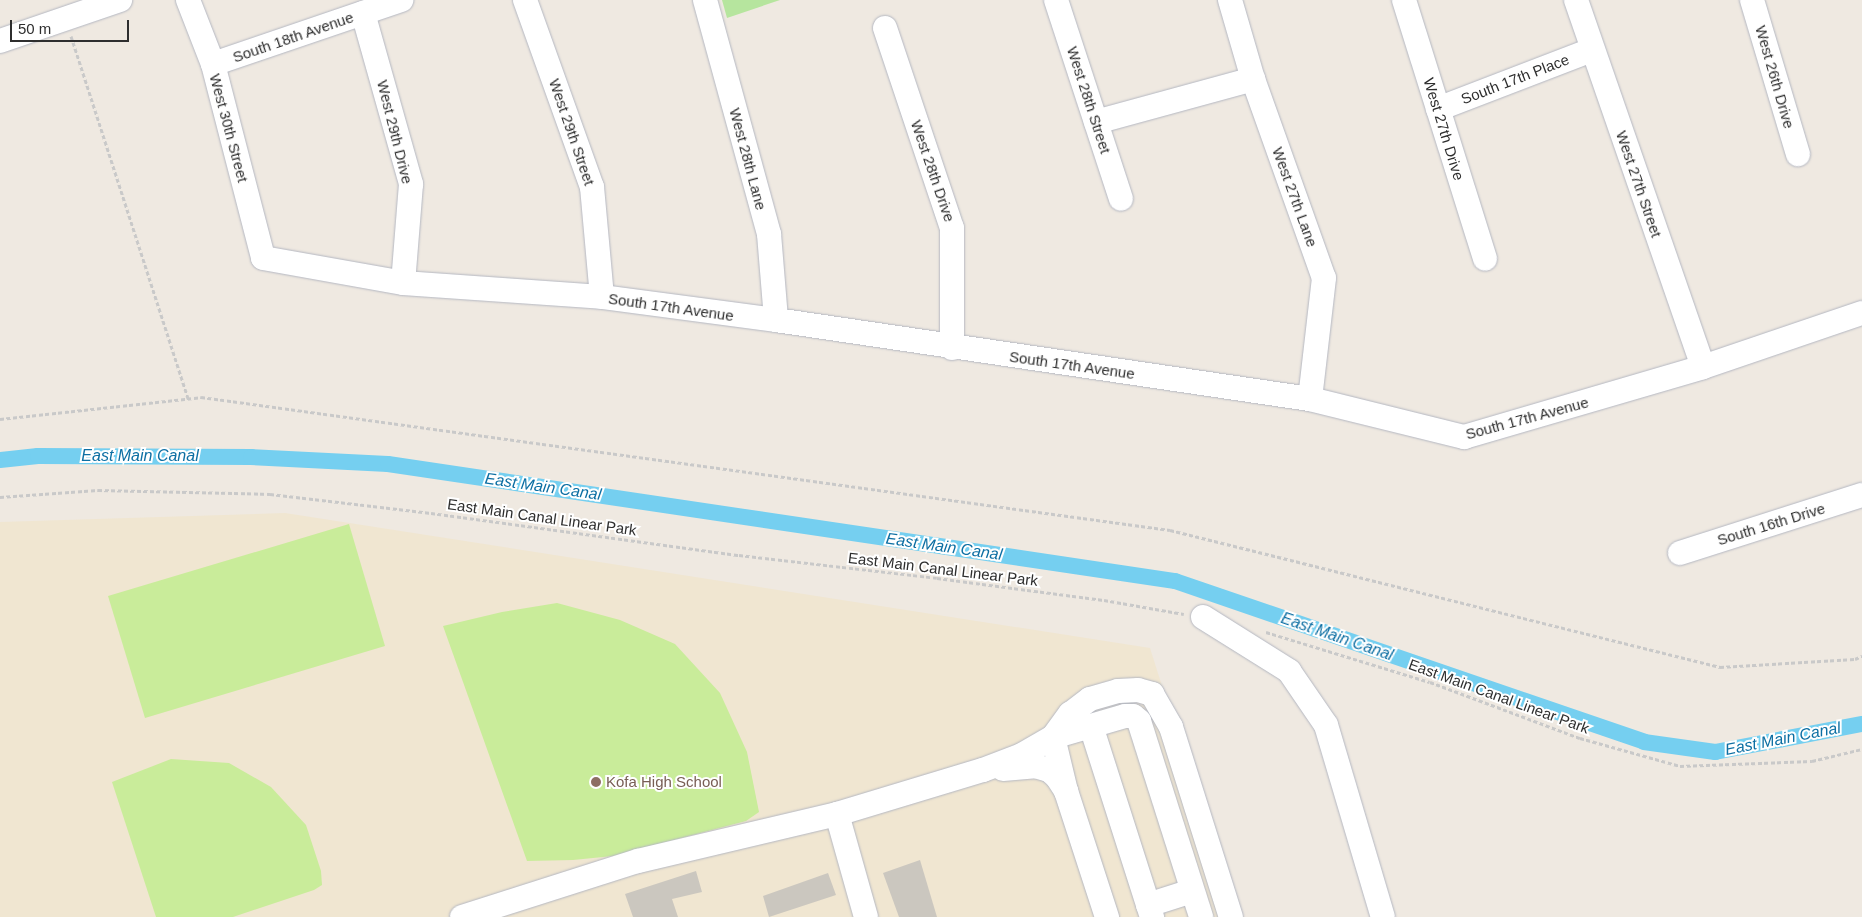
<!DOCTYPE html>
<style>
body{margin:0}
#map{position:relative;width:1862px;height:917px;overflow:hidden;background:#efe9e1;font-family:Helvetica,sans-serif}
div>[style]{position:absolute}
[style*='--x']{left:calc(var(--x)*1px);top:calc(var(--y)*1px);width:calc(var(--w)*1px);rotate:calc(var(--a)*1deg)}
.education>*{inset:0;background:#f0e6d1}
.green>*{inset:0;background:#b6e59e}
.pitch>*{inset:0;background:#c9ec9a}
.canal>*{height:16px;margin:-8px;padding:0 8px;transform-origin:8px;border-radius:8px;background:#75cff0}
.building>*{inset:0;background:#cbc7bf}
.path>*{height:3px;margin-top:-1.5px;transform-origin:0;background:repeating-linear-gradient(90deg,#c9c9c9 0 4px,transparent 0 6.5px)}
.roads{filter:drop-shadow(0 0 1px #b4b7c1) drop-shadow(0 0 1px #b4b7c1)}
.minor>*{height:24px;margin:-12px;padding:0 12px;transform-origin:12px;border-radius:12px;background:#fff}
.dots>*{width:14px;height:14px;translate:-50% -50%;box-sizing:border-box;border:2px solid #fff;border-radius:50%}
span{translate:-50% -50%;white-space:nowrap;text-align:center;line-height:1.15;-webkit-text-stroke:4px #fff;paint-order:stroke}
.street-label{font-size:15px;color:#2e2e2e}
.education-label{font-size:15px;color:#785e54}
.left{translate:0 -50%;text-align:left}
.water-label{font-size:16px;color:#0d6fa3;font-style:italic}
.scale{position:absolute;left:10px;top:20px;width:119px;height:22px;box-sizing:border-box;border:2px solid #2e2e2e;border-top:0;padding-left:6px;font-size:15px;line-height:18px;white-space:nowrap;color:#2e2e2e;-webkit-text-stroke:4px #fff;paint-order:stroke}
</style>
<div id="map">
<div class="education">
<i style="clip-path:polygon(285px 513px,1150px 648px,1235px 917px,0 917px,0 522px)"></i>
</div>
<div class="green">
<i style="clip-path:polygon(722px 0,780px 0,727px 18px)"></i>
</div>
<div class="pitch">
<i style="clip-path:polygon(349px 524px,385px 646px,145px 718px,108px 596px)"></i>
<i style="clip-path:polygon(557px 603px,620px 620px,675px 644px,720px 693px,747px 752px,759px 812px,746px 821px,613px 856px,573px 860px,527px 861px,443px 626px,502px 612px)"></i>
<i style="clip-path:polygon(171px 759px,229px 763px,271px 787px,306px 825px,321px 871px,322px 885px,314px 890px,233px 917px,156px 917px,112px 782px)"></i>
</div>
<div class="canal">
<i style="--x:0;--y:460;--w:38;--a:-6"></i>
<i style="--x:38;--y:456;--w:213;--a:0.3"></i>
<i style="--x:251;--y:457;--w:137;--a:2.9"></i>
<i style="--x:388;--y:464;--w:796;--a:8.46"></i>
<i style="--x:1175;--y:581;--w:496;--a:18.9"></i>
<i style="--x:1644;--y:742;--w:72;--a:8"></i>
<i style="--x:1715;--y:752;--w:150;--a:-10.8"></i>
</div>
<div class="building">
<i style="clip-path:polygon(920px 860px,937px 917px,899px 917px,883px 873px)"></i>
<i style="clip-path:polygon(696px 871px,702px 892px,672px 899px,678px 917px,633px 917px,625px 894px)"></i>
<i style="clip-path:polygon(828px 873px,836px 895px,769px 917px,763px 896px)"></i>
</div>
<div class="path">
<i style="--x:71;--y:36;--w:381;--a:72.1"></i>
<i style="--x:0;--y:419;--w:202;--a:-6.2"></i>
<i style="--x:201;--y:397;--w:978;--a:7.82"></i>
<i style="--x:1170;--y:530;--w:567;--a:13.99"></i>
<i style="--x:1720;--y:667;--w:135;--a:-3.4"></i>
<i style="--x:1855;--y:659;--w:8;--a:-23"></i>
<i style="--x:0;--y:497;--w:98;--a:-4.1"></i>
<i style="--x:98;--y:490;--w:172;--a:1.3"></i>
<i style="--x:270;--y:494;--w:162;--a:6.7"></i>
<i style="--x:431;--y:513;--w:311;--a:7.8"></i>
<i style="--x:739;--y:555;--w:199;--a:6.6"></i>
<i style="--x:937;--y:578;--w:168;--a:7.5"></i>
<i style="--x:1104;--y:600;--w:81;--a:9.9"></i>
<i style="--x:1266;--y:632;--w:171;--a:17"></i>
<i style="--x:1430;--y:682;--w:160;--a:20.5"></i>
<i style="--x:1580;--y:738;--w:104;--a:15.6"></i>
<i style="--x:1680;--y:766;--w:132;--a:-2.2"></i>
<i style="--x:1812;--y:761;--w:51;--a:-13.5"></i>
</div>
<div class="roads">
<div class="minor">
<i style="--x:188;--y:0;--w:69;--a:68.7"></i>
<i style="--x:213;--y:64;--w:200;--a:75.5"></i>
<i style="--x:263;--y:258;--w:142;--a:10.1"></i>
<i style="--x:403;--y:283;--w:199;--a:4"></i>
<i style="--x:602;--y:297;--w:176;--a:7.5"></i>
<i style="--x:776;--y:320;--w:540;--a:8.42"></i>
<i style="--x:1310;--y:399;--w:159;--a:13.9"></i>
<i style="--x:1464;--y:437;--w:249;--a:-16.3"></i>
<i style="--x:1703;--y:367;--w:168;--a:-18.8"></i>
<i style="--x:525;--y:0;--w:199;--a:70.3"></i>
<i style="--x:592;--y:187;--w:110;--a:84.8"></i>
<i style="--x:705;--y:0;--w:243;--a:74.7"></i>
<i style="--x:769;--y:234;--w:86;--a:85.3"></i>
<i style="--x:1056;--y:0;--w:209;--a:71.9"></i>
<i style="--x:1230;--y:0;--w:82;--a:73.8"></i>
<i style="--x:1253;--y:79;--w:211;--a:70.4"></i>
<i style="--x:1324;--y:278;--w:122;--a:96.6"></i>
<i style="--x:1404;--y:0;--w:271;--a:72.6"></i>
<i style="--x:1576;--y:0;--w:388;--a:70.9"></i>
<i style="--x:1752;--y:0;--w:161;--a:73.4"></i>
<i style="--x:363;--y:13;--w:178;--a:74.3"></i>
<i style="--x:411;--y:184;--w:99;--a:94.6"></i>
<i style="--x:885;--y:28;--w:211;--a:71.5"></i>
<i style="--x:952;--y:228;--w:120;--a:90"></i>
<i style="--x:0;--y:41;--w:127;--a:-18.9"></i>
<i style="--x:213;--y:64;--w:199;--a:-18.8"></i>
<i style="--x:1438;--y:109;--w:165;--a:-21"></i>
<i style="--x:1096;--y:122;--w:163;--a:-15.3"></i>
<i style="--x:1680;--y:553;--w:191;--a:-17.7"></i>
<i style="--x:1203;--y:617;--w:102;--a:32.1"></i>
<i style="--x:1289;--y:671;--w:65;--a:55.6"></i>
<i style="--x:1326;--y:725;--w:200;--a:73.5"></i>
<i style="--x:1091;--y:726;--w:201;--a:72.3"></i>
<i style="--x:1053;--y:737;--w:29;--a:-54"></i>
<i style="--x:1070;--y:714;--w:25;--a:-37"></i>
<i style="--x:1090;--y:699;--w:29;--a:-16"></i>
<i style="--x:1118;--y:691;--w:20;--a:-3"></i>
<i style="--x:1138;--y:690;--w:15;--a:16"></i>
<i style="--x:1152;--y:694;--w:38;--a:60"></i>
<i style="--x:1171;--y:727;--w:199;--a:72.5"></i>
<i style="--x:1053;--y:737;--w:56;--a:76.5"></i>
<i style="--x:1066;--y:791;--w:133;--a:72"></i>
<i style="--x:1003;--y:769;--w:32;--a:-5"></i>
<i style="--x:1035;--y:766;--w:15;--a:16"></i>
<i style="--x:1049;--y:770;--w:11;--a:41"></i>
<i style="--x:1057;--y:777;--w:17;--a:57"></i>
<i style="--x:837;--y:814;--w:107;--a:74.3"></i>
<i style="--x:1148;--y:905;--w:46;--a:-17.7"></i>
<i style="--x:462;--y:917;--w:185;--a:-17.7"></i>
<i style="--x:638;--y:861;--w:204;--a:-13.3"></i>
<i style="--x:837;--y:814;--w:152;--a:-16.8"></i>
<i style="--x:983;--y:770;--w:42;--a:-21"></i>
<i style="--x:1022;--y:755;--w:36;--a:-30"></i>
<i style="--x:1053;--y:737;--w:75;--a:-16.3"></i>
<i style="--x:1125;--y:716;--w:8;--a:0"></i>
<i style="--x:1133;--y:716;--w:8;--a:40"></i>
<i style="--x:1139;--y:721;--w:206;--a:72.4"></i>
</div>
</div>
<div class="dots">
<i style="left:596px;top:782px;background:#8d6e63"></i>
</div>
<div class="street-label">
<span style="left:293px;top:37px;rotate:-19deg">South 18th Avenue</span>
<span style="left:1775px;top:77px;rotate:74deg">West 26th Drive</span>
<span style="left:1515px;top:79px;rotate:-21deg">South 17th Place</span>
<span style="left:1089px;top:100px;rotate:72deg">West 28th Street</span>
<span style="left:229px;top:128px;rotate:75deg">West 30th Street</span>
<span style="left:1444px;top:129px;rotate:73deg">West 27th Drive</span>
<span style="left:395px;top:132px;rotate:76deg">West 29th Drive</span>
<span style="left:572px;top:132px;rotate:71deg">West 29th Street</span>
<span style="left:748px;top:159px;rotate:75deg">West 28th Lane</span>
<span style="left:933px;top:171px;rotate:71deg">West 28th Drive</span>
<span style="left:1639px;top:184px;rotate:71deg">West 27th Street</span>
<span style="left:1295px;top:197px;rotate:70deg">West 27th Lane</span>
<span style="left:671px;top:307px;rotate:8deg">South 17th Avenue</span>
<span style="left:1072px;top:365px;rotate:8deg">South 17th Avenue</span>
<span style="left:1527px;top:418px;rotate:-15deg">South 17th Avenue</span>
<span style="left:542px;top:517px;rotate:8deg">East Main Canal Linear Park</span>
<span style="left:1771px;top:524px;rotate:-17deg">South 16th Drive</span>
<span style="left:943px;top:569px;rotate:7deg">East Main Canal Linear Park</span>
<span style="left:1499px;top:696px;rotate:20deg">East Main Canal Linear Park</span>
</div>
<div class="education-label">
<span class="left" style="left:606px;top:782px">Kofa High School</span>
</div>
<div class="water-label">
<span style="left:140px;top:456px">East Main Canal</span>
<span style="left:543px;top:487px;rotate:8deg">East Main Canal</span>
<span style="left:944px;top:547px;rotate:8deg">East Main Canal</span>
<span style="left:1337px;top:637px;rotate:19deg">East Main Canal</span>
<span style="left:1783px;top:739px;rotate:-11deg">East Main Canal</span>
</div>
<div class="scale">50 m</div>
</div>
